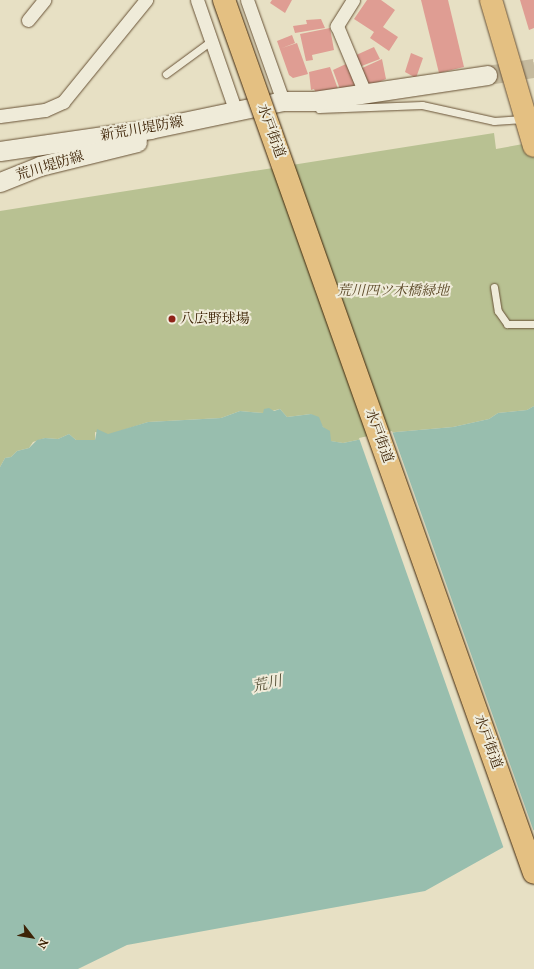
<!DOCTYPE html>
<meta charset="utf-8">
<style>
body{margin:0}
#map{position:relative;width:534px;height:969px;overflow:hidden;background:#e7e0c4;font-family:"IM FELL Great Primer","Noto Serif JP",serif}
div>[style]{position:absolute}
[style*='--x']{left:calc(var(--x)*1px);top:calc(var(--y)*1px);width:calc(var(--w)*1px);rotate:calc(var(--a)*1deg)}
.green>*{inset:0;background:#b8c192}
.water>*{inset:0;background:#98beae}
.pier>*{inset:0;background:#e7e0c4}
.building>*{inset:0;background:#df9d93}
.secondary-tunnel>*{height:19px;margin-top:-9.5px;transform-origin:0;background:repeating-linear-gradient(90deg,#c5ba9e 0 19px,transparent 0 29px)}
.roads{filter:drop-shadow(0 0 1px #685236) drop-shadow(0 0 1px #685236)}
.service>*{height:7px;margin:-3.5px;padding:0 3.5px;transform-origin:3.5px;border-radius:3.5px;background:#efebd9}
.minor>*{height:13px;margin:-6.5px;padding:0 6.5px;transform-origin:6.5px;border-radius:6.5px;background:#efebd9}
.secondary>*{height:19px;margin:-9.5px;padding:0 9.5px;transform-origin:9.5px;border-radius:9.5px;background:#efebd9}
.trunk>*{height:22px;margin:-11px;padding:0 11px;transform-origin:11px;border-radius:11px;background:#e4c082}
.bridges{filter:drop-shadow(0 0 1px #3d2306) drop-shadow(0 0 1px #3d2306)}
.trunk-bridge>*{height:22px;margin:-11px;padding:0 11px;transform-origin:11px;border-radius:11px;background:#e4c082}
.dots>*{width:11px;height:11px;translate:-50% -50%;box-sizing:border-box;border:2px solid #efebd9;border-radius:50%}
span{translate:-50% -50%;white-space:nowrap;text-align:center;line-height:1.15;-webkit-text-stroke:4px #efebd9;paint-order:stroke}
.street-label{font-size:14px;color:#3d2306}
.park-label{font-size:14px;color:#5c4a29;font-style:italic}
.poi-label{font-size:14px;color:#3d2306}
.left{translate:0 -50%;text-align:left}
.water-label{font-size:15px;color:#585238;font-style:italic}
.north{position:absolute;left:12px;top:917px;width:40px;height:40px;-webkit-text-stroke:3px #efebd9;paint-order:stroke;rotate:121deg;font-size:11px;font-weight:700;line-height:16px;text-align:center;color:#3d2306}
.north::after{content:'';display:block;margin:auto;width:14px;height:18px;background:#3d2306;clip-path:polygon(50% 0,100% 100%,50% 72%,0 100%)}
</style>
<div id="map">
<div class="green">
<i style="clip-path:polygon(494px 133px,496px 149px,534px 142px,534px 406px,527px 410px,498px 413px,489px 419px,453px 427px,396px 432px,343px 443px,330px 441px,323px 427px,311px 414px,287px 417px,280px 409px,263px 413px,240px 411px,221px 418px,148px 422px,108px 435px,95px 432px,95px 440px,76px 440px,69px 434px,58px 439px,45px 438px,33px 442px,29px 448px,17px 451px,11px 457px,5px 458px,0 467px,0 211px)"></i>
</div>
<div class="water">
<i style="clip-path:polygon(534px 406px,534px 830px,425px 891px,127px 945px,78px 969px,0 969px,0 467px,5px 458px,11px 457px,17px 451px,29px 448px,37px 440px,45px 438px,58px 439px,69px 434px,76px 440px,95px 440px,97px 429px,108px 434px,148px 422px,221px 418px,240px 411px,263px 413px,264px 409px,269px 408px,274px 411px,280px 409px,287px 417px,311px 414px,319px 417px,323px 427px,330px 431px,331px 441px,343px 443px,396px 432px,453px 427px,489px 419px,498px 413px,527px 410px)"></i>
</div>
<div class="pier">
<i style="clip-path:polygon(392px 431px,534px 832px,504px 849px,359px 438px)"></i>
</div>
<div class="building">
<i style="clip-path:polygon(272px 0,292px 0,285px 13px,270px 3px)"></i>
<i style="clip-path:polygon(367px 0,381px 0,395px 10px,383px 27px,398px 37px,389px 51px,370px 38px,374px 32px,354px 19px)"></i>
<i style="clip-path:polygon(421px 0,448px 0,464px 67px,439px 73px)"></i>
<i style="clip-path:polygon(520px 0,534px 0,534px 28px,529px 30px)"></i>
<i style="clip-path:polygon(321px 19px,325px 28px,295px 33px,293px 26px,307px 24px,306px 20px)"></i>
<i style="clip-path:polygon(330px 28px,334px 50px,312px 55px,313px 60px,306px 61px,300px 34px)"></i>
<i style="clip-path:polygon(292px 35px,295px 43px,282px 48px,297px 43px,308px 74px,293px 78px,289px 75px,277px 41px)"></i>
<i style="clip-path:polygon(374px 47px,380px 59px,359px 67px,354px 56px)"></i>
<i style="clip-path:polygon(411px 53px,423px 58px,416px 78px,405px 72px)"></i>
<i style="clip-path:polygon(382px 59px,386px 79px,367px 87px,360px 69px)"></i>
<i style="clip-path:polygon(346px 64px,356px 86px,341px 92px,333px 70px)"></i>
<i style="clip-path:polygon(330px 67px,338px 89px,317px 95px,314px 89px,311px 90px,309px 72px)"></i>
</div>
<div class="secondary-tunnel">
<i style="--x:487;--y:75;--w:48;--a:-8.5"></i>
</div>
<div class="roads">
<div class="service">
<i style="--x:166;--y:74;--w:56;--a:-36.3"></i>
<i style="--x:319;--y:109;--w:103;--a:-2.2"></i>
<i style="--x:422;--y:105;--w:74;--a:12.5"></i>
<i style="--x:494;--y:121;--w:29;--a:-4"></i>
<i style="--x:494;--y:287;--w:24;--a:81"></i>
<i style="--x:498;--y:311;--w:16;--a:55"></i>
<i style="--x:507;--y:324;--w:27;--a:0"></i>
</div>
<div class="minor">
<i style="--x:197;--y:0;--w:115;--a:70.8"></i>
<i style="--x:247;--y:0;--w:107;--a:70.4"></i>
<i style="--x:353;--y:0;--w:31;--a:122"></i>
<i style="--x:337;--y:26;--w:73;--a:67.3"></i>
<i style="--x:28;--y:20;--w:26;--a:-51"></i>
<i style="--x:0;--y:116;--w:45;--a:-7.6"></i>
<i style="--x:45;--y:110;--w:20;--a:-24"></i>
<i style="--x:63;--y:102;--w:132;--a:-50.9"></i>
</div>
<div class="secondary">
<i style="--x:0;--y:151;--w:152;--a:-8.3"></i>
<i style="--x:150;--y:129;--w:136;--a:-11.9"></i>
<i style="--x:283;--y:101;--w:31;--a:0"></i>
<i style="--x:314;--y:101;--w:175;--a:-8.5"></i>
<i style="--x:0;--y:182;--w:43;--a:-21.8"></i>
<i style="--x:40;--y:166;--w:100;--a:-13.9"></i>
</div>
<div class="trunk">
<i style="--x:491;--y:0;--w:152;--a:73.6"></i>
</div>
</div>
<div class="bridges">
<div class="trunk-bridge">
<i style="--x:224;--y:0;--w:926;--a:70.45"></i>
</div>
</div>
<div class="dots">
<i style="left:172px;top:319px;background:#8f2418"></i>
</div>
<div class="street-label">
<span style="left:142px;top:129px;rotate:-10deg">新荒川堤防線</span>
<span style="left:271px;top:131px;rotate:70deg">水戸街道</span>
<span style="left:50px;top:166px;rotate:-17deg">荒川堤防線</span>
<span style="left:379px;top:436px;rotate:70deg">水戸街道</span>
<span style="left:488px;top:742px;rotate:70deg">水戸街道</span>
</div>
<div class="park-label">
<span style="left:393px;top:291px">荒川四ツ木橋緑地</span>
</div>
<div class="poi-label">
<span class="left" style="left:180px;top:319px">八広野球場</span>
</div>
<div class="water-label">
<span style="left:267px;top:684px;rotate:-12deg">荒川</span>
</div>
<div class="north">N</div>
</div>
